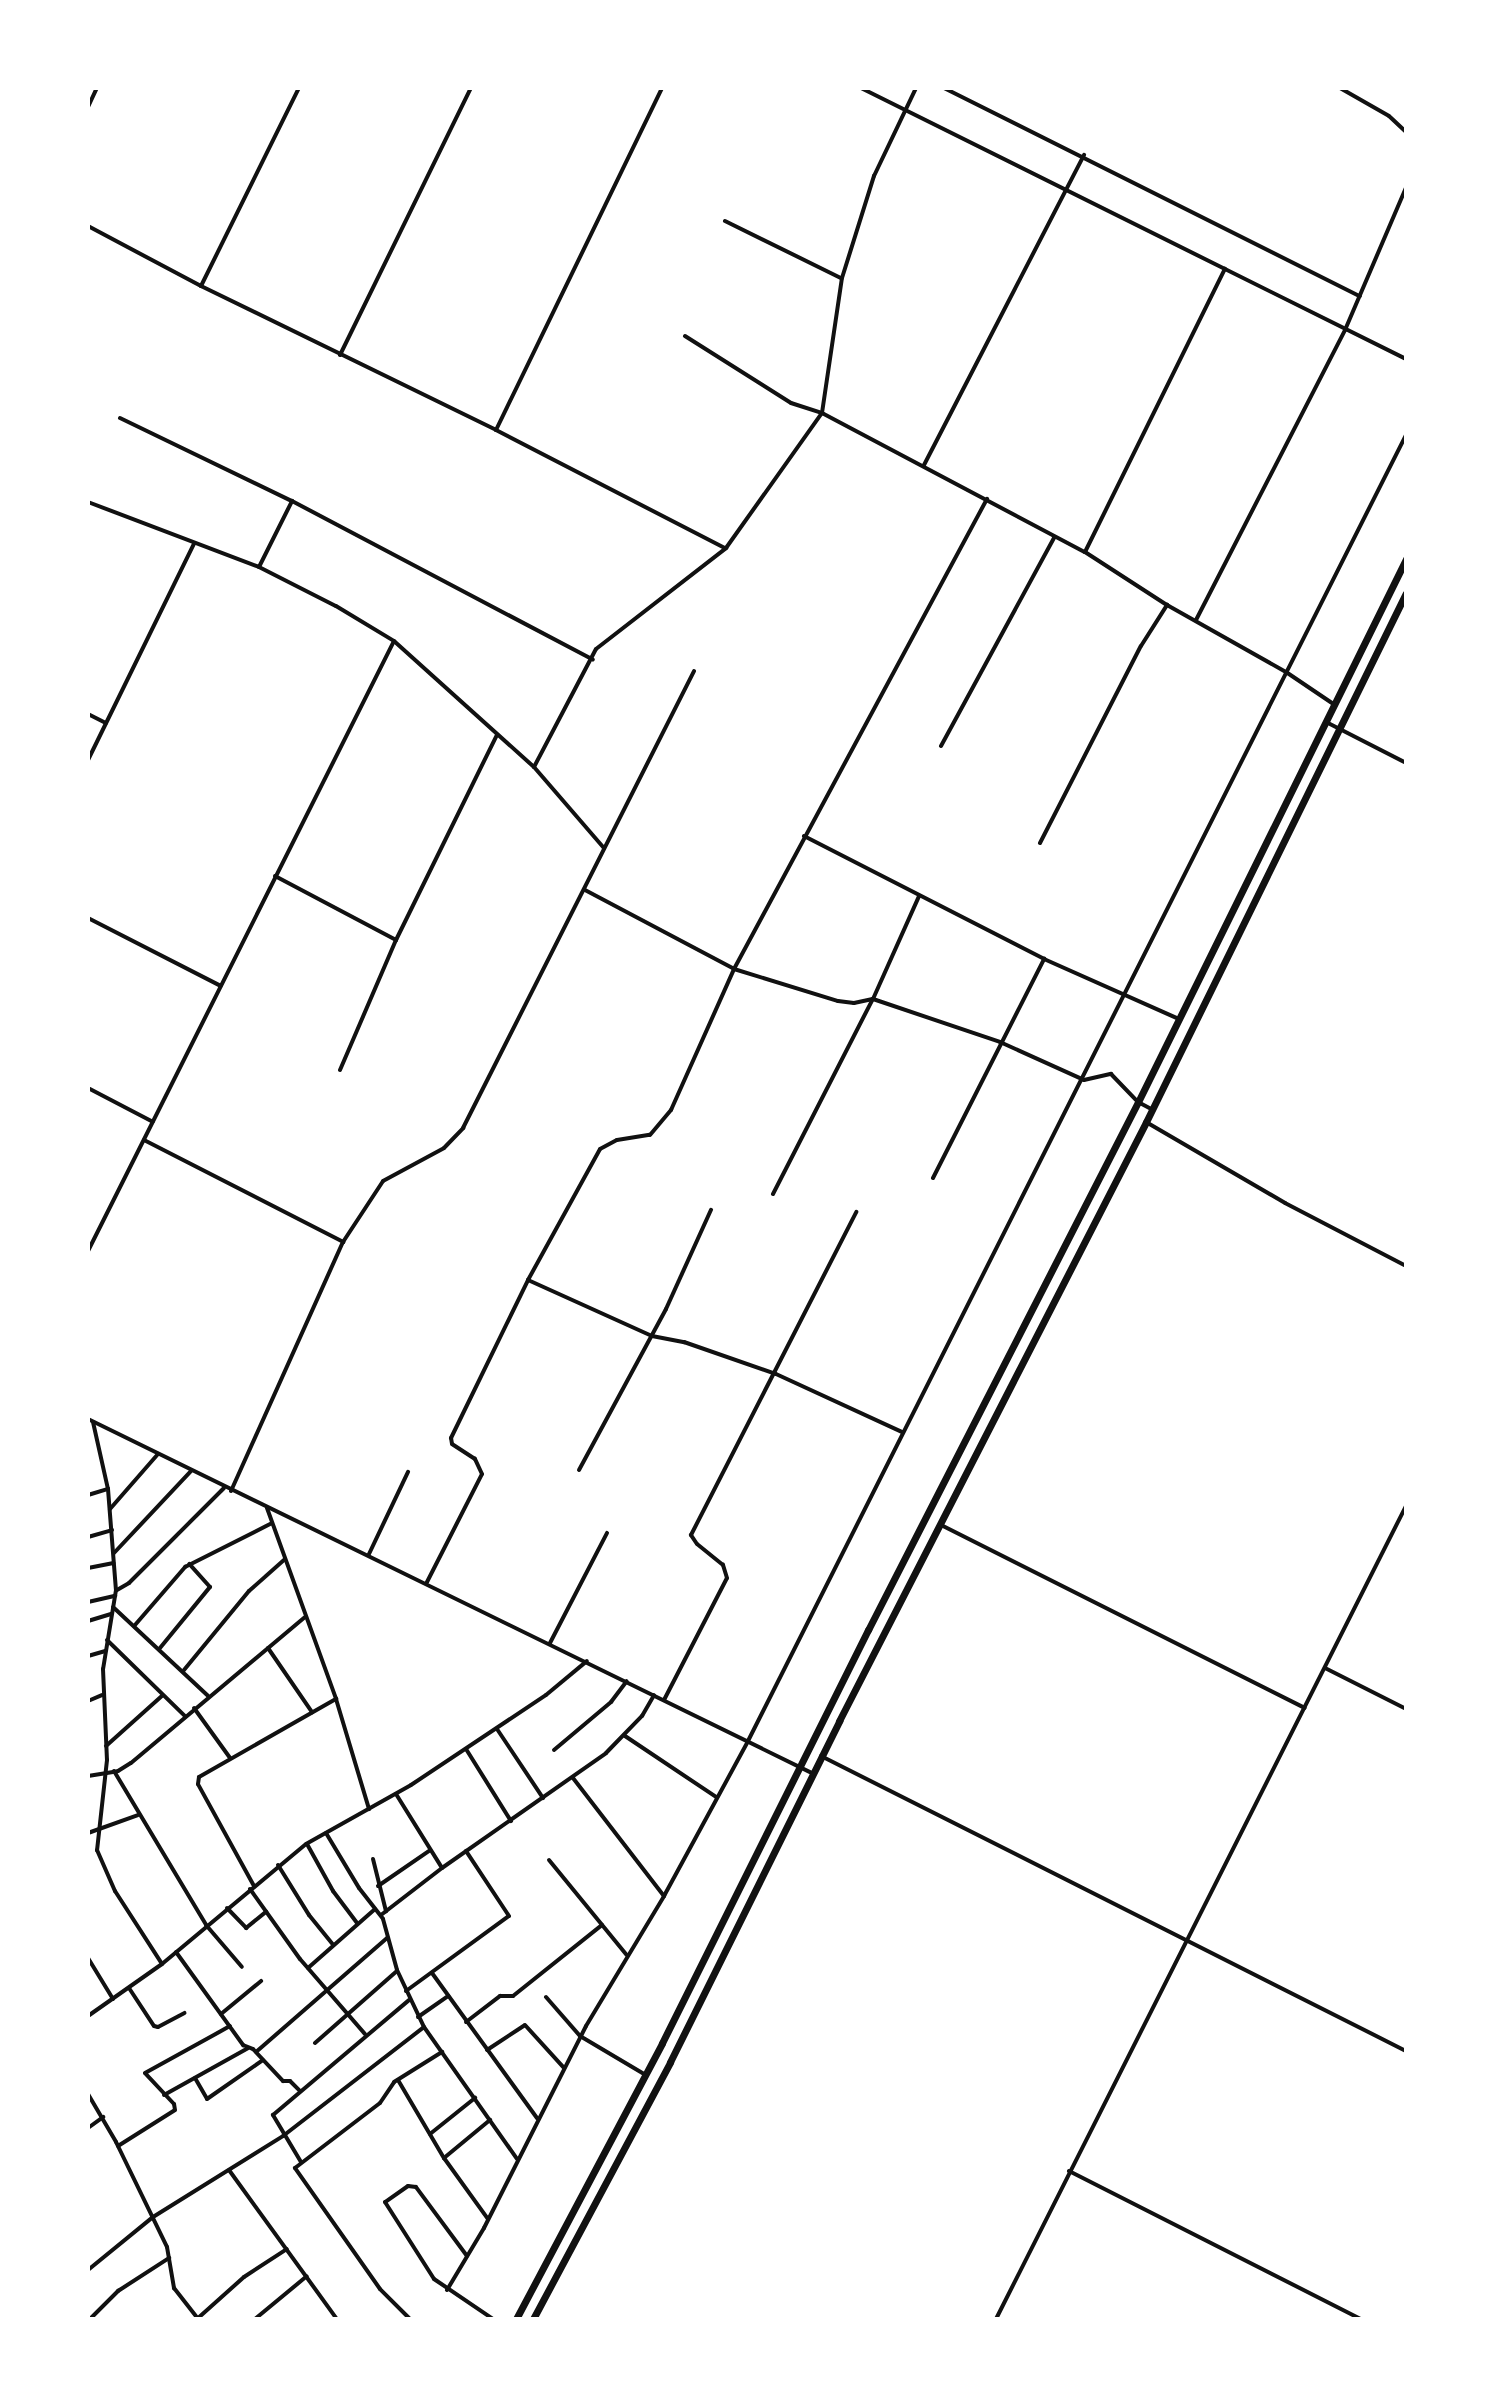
<!DOCTYPE html>
<style>
body{margin:0}
#map{position:relative;width:1494px;height:2407px;overflow:hidden;background:#fff;font-family:"Fira Sans",sans-serif}
div>[style]{position:absolute}
[style*='--x']{left:calc(var(--x)*1px);top:calc(var(--y)*1px);width:calc(var(--w)*1px);rotate:calc(var(--a)*1deg)}
.minor>*{height:4px;margin:-2px;padding:0 2px;transform-origin:2px;border-radius:2px;background:#111}
.primary>*{height:7px;margin:-3.5px;padding:0 3.5px;transform-origin:3.5px;border-radius:3.5px;background:#111}
span{translate:-50% -50%;white-space:nowrap;text-align:center;line-height:1.15;-webkit-text-stroke:8px #fff;paint-order:stroke}
.frame{position:absolute;inset:0;border:90px solid #fff;pointer-events:none}
</style>
<div id="map">
<div class="minor">
<i style="--x:861;--y:88;--w:609;--a:26.44"></i>
<i style="--x:944;--y:88;--w:465;--a:26.6"></i>
<i style="--x:1340;--y:88;--w:56;--a:29.7"></i>
<i style="--x:1389;--y:116;--w:23;--a:43"></i>
<i style="--x:88;--y:107;--w:21;--a:-65"></i>
<i style="--x:725;--y:221;--w:129;--a:26.2"></i>
<i style="--x:88;--y:226;--w:128;--a:28"></i>
<i style="--x:201;--y:286;--w:328;--a:26"></i>
<i style="--x:496;--y:430;--w:258;--a:27.3"></i>
<i style="--x:201;--y:286;--w:221;--a:-63.7"></i>
<i style="--x:685;--y:336;--w:125;--a:32.3"></i>
<i style="--x:791;--y:403;--w:33;--a:18"></i>
<i style="--x:822;--y:413;--w:297;--a:27.9"></i>
<i style="--x:1085;--y:552;--w:98;--a:32.9"></i>
<i style="--x:1167;--y:605;--w:137;--a:29.4"></i>
<i style="--x:1286;--y:672;--w:59;--a:34"></i>
<i style="--x:340;--y:355;--w:297;--a:-63.9"></i>
<i style="--x:120;--y:418;--w:191;--a:25.8"></i>
<i style="--x:496;--y:430;--w:380;--a:-64.1"></i>
<i style="--x:924;--y:465;--w:349;--a:-62.7"></i>
<i style="--x:88;--y:502;--w:183;--a:20.8"></i>
<i style="--x:259;--y:567;--w:86;--a:26.9"></i>
<i style="--x:336;--y:606;--w:68;--a:31.1"></i>
<i style="--x:394;--y:641;--w:188;--a:42"></i>
<i style="--x:534;--y:767;--w:107;--a:49.2"></i>
<i style="--x:1085;--y:552;--w:316;--a:-63.7"></i>
<i style="--x:259;--y:567;--w:74;--a:-63.4"></i>
<i style="--x:292;--y:501;--w:340;--a:27.8"></i>
<i style="--x:1196;--y:620;--w:326;--a:-62.8"></i>
<i style="--x:1345;--y:330;--w:155;--a:-66.8"></i>
<i style="--x:88;--y:714;--w:20;--a:27"></i>
<i style="--x:1328;--y:723;--w:88;--a:27.1"></i>
<i style="--x:941;--y:746;--w:237;--a:-61.5"></i>
<i style="--x:88;--y:760;--w:241;--a:-63.9"></i>
<i style="--x:534;--y:767;--w:133;--a:-62.3"></i>
<i style="--x:596;--y:649;--w:165;--a:-37.8"></i>
<i style="--x:726;--y:548;--w:166;--a:-54.6"></i>
<i style="--x:822;--y:413;--w:136;--a:-81.6"></i>
<i style="--x:842;--y:278;--w:107;--a:-72.6"></i>
<i style="--x:874;--y:176;--w:98;--a:-64.5"></i>
<i style="--x:804;--y:836;--w:270;--a:27.1"></i>
<i style="--x:1044;--y:959;--w:148;--a:24"></i>
<i style="--x:1040;--y:843;--w:221;--a:-62.9"></i>
<i style="--x:1141;--y:646;--w:49;--a:-57.6"></i>
<i style="--x:275;--y:876;--w:137;--a:27.9"></i>
<i style="--x:585;--y:890;--w:169;--a:27.9"></i>
<i style="--x:734;--y:969;--w:109;--a:17.1"></i>
<i style="--x:838;--y:1001;--w:16;--a:7"></i>
<i style="--x:854;--y:1003;--w:19;--a:-12"></i>
<i style="--x:873;--y:999;--w:134;--a:18.7"></i>
<i style="--x:1000;--y:1042;--w:92;--a:24.3"></i>
<i style="--x:1084;--y:1080;--w:28;--a:-13"></i>
<i style="--x:1111;--y:1074;--w:39;--a:46"></i>
<i style="--x:1138;--y:1102;--w:15;--a:28"></i>
<i style="--x:88;--y:918;--w:149;--a:27.1"></i>
<i style="--x:340;--y:1070;--w:142;--a:-66.7"></i>
<i style="--x:396;--y:940;--w:229;--a:-63.8"></i>
<i style="--x:88;--y:1088;--w:73;--a:27.6"></i>
<i style="--x:1146;--y:1122;--w:161;--a:30.2"></i>
<i style="--x:1285;--y:1203;--w:136;--a:27.5"></i>
<i style="--x:144;--y:1140;--w:224;--a:27.1"></i>
<i style="--x:933;--y:1178;--w:246;--a:-63.1"></i>
<i style="--x:773;--y:1194;--w:219;--a:-62.9"></i>
<i style="--x:873;--y:999;--w:113;--a:-65.9"></i>
<i style="--x:88;--y:1251;--w:682;--a:-63.36"></i>
<i style="--x:528;--y:1280;--w:136;--a:24.3"></i>
<i style="--x:652;--y:1336;--w:33;--a:11"></i>
<i style="--x:684;--y:1342;--w:97;--a:19.2"></i>
<i style="--x:776;--y:1374;--w:139;--a:24.7"></i>
<i style="--x:88;--y:1419;--w:806;--a:26.06"></i>
<i style="--x:93;--y:1422;--w:69;--a:77.4"></i>
<i style="--x:108;--y:1489;--w:101;--a:85.5"></i>
<i style="--x:116;--y:1590;--w:80;--a:99.3"></i>
<i style="--x:103;--y:1669;--w:91;--a:87.5"></i>
<i style="--x:107;--y:1760;--w:91;--a:96.3"></i>
<i style="--x:97;--y:1850;--w:45;--a:66.3"></i>
<i style="--x:115;--y:1891;--w:87;--a:57.2"></i>
<i style="--x:579;--y:1470;--w:183;--a:-61.6"></i>
<i style="--x:666;--y:1309;--w:109;--a:-65.6"></i>
<i style="--x:231;--y:1491;--w:273;--a:-65.8"></i>
<i style="--x:343;--y:1242;--w:73;--a:-56.7"></i>
<i style="--x:383;--y:1181;--w:69;--a:-28.4"></i>
<i style="--x:444;--y:1148;--w:28;--a:-46"></i>
<i style="--x:463;--y:1128;--w:512;--a:-63.18"></i>
<i style="--x:88;--y:1495;--w:21;--a:-17"></i>
<i style="--x:267;--y:1508;--w:203;--a:70.1"></i>
<i style="--x:336;--y:1699;--w:115;--a:73.3"></i>
<i style="--x:110;--y:1509;--w:73;--a:-48.9"></i>
<i style="--x:941;--y:1525;--w:407;--a:26.7"></i>
<i style="--x:88;--y:1537;--w:25;--a:-16"></i>
<i style="--x:114;--y:1553;--w:112;--a:-46.8"></i>
<i style="--x:369;--y:1554;--w:91;--a:-64.6"></i>
<i style="--x:88;--y:1568;--w:26;--a:-11"></i>
<i style="--x:427;--y:1582;--w:121;--a:-63"></i>
<i style="--x:482;--y:1474;--w:17;--a:-115"></i>
<i style="--x:475;--y:1459;--w:27;--a:-147"></i>
<i style="--x:452;--y:1444;--w:6;--a:-99"></i>
<i style="--x:451;--y:1438;--w:176;--a:-64"></i>
<i style="--x:528;--y:1280;--w:149;--a:-61.2"></i>
<i style="--x:600;--y:1149;--w:19;--a:-28"></i>
<i style="--x:617;--y:1140;--w:33;--a:-9"></i>
<i style="--x:650;--y:1135;--w:33;--a:-50"></i>
<i style="--x:671;--y:1110;--w:154;--a:-65.9"></i>
<i style="--x:734;--y:969;--w:534;--a:-61.71"></i>
<i style="--x:117;--y:1590;--w:14;--a:-30"></i>
<i style="--x:129;--y:1583;--w:134;--a:-45"></i>
<i style="--x:88;--y:1602;--w:28;--a:-13"></i>
<i style="--x:113;--y:1607;--w:130;--a:43.1"></i>
<i style="--x:88;--y:1621;--w:24;--a:-17"></i>
<i style="--x:135;--y:1625;--w:77;--a:-49.2"></i>
<i style="--x:185;--y:1567;--w:97;--a:-26.8"></i>
<i style="--x:107;--y:1640;--w:109;--a:44.3"></i>
<i style="--x:550;--y:1643;--w:124;--a:-62.6"></i>
<i style="--x:160;--y:1648;--w:79;--a:-50.7"></i>
<i style="--x:210;--y:1587;--w:31;--a:-132"></i>
<i style="--x:268;--y:1648;--w:78;--a:55.5"></i>
<i style="--x:88;--y:1656;--w:18;--a:-16"></i>
<i style="--x:1325;--y:1668;--w:91;--a:26.8"></i>
<i style="--x:184;--y:1670;--w:102;--a:-50.6"></i>
<i style="--x:249;--y:1591;--w:47;--a:-41.5"></i>
<i style="--x:664;--y:1700;--w:137;--a:-62.7"></i>
<i style="--x:727;--y:1578;--w:14;--a:-107"></i>
<i style="--x:723;--y:1565;--w:33;--a:-141"></i>
<i style="--x:697;--y:1544;--w:11;--a:-124"></i>
<i style="--x:691;--y:1535;--w:363;--a:-62.9"></i>
<i style="--x:88;--y:1701;--w:15;--a:-23"></i>
<i style="--x:194;--y:1708;--w:62;--a:54.2"></i>
<i style="--x:497;--y:1729;--w:83;--a:56.3"></i>
<i style="--x:625;--y:1736;--w:110;--a:33.8"></i>
<i style="--x:106;--y:1746;--w:76;--a:-41.8"></i>
<i style="--x:466;--y:1749;--w:85;--a:58"></i>
<i style="--x:554;--y:1750;--w:75;--a:-40.1"></i>
<i style="--x:611;--y:1702;--w:26;--a:-53"></i>
<i style="--x:821;--y:1756;--w:655;--a:26.76"></i>
<i style="--x:114;--y:1771;--w:179;--a:59.1"></i>
<i style="--x:206;--y:1925;--w:55;--a:49.4"></i>
<i style="--x:88;--y:1776;--w:30;--a:-9"></i>
<i style="--x:118;--y:1771;--w:15;--a:-32"></i>
<i style="--x:131;--y:1763;--w:226;--a:-40"></i>
<i style="--x:573;--y:1778;--w:149;--a:52.4"></i>
<i style="--x:396;--y:1794;--w:87;--a:58.1"></i>
<i style="--x:88;--y:1833;--w:53;--a:-19.8"></i>
<i style="--x:326;--y:1833;--w:64;--a:59"></i>
<i style="--x:359;--y:1888;--w:39;--a:52"></i>
<i style="--x:383;--y:1919;--w:53;--a:74.6"></i>
<i style="--x:397;--y:1970;--w:63;--a:64.7"></i>
<i style="--x:424;--y:2027;--w:161;--a:54.8"></i>
<i style="--x:307;--y:1844;--w:54;--a:61"></i>
<i style="--x:333;--y:1891;--w:40;--a:53"></i>
<i style="--x:373;--y:1859;--w:54;--a:76"></i>
<i style="--x:549;--y:1860;--w:122;--a:50.7"></i>
<i style="--x:278;--y:1865;--w:59;--a:58.2"></i>
<i style="--x:309;--y:1915;--w:38;--a:51"></i>
<i style="--x:254;--y:1886;--w:116;--a:-118.8"></i>
<i style="--x:198;--y:1784;--w:7;--a:-82"></i>
<i style="--x:199;--y:1777;--w:158;--a:-29.7"></i>
<i style="--x:378;--y:1886;--w:62;--a:-34.5"></i>
<i style="--x:250;--y:1889;--w:86;--a:54.5"></i>
<i style="--x:300;--y:1959;--w:99;--a:49.1"></i>
<i style="--x:227;--y:1908;--w:28;--a:46"></i>
<i style="--x:246;--y:1928;--w:26;--a:-39"></i>
<i style="--x:381;--y:1915;--w:77;--a:-37.6"></i>
<i style="--x:442;--y:1868;--w:200;--a:-35"></i>
<i style="--x:606;--y:1753;--w:52;--a:-45.8"></i>
<i style="--x:642;--y:1716;--w:24;--a:-60"></i>
<i style="--x:176;--y:1952;--w:115;--a:54.2"></i>
<i style="--x:243;--y:2045;--w:11;--a:22"></i>
<i style="--x:253;--y:2049;--w:44;--a:46.8"></i>
<i style="--x:283;--y:2081;--w:7;--a:0"></i>
<i style="--x:290;--y:2081;--w:14;--a:45"></i>
<i style="--x:88;--y:1958;--w:48;--a:58.6"></i>
<i style="--x:308;--y:1968;--w:89;--a:-41.4"></i>
<i style="--x:432;--y:1973;--w:179;--a:54.1"></i>
<i style="--x:129;--y:1988;--w:45;--a:56.7"></i>
<i style="--x:154;--y:2026;--w:4;--a:14"></i>
<i style="--x:158;--y:2027;--w:30;--a:-28"></i>
<i style="--x:406;--y:1991;--w:127;--a:-36.1"></i>
<i style="--x:509;--y:1916;--w:78;--a:-123.5"></i>
<i style="--x:546;--y:1997;--w:52;--a:48.9"></i>
<i style="--x:580;--y:2036;--w:74;--a:30.7"></i>
<i style="--x:221;--y:2014;--w:52;--a:-39.5"></i>
<i style="--x:88;--y:2016;--w:90;--a:-35.1"></i>
<i style="--x:162;--y:1964;--w:187;--a:-39.8"></i>
<i style="--x:306;--y:1844;--w:120;--a:-29.3"></i>
<i style="--x:411;--y:1785;--w:162;--a:-33.7"></i>
<i style="--x:546;--y:1695;--w:53;--a:-39.7"></i>
<i style="--x:418;--y:2017;--w:37;--a:-35"></i>
<i style="--x:466;--y:2022;--w:43;--a:-37.4"></i>
<i style="--x:500;--y:1996;--w:13;--a:0"></i>
<i style="--x:513;--y:1996;--w:114;--a:-38.6"></i>
<i style="--x:315;--y:2043;--w:109;--a:-41.3"></i>
<i style="--x:487;--y:2050;--w:45;--a:-33.3"></i>
<i style="--x:525;--y:2025;--w:58;--a:47.8"></i>
<i style="--x:256;--y:2052;--w:174;--a:-41"></i>
<i style="--x:195;--y:2078;--w:24;--a:60"></i>
<i style="--x:207;--y:2099;--w:68;--a:-34.9"></i>
<i style="--x:398;--y:2080;--w:91;--a:59.5"></i>
<i style="--x:444;--y:2158;--w:75;--a:54.2"></i>
<i style="--x:88;--y:2094;--w:56;--a:59.7"></i>
<i style="--x:116;--y:2142;--w:117;--a:64.1"></i>
<i style="--x:167;--y:2247;--w:42;--a:80.3"></i>
<i style="--x:174;--y:2288;--w:39;--a:52"></i>
<i style="--x:164;--y:2095;--w:96;--a:-29.2"></i>
<i style="--x:88;--y:2128;--w:19;--a:-36"></i>
<i style="--x:430;--y:2134;--w:58;--a:-38.7"></i>
<i style="--x:118;--y:2146;--w:67;--a:-32.3"></i>
<i style="--x:175;--y:2110;--w:6;--a:-99"></i>
<i style="--x:174;--y:2104;--w:42;--a:-133.1"></i>
<i style="--x:145;--y:2073;--w:97;--a:-28.9"></i>
<i style="--x:444;--y:2158;--w:60;--a:-39.6"></i>
<i style="--x:301;--y:2162;--w:55;--a:-120.8"></i>
<i style="--x:273;--y:2115;--w:178;--a:-40.2"></i>
<i style="--x:229;--y:2170;--w:184;--a:54.1"></i>
<i style="--x:1069;--y:2171;--w:327;--a:26.9"></i>
<i style="--x:467;--y:2256;--w:86;--a:-126.5"></i>
<i style="--x:416;--y:2187;--w:8;--a:-173"></i>
<i style="--x:408;--y:2186;--w:28;--a:145"></i>
<i style="--x:385;--y:2202;--w:91;--a:57.5"></i>
<i style="--x:434;--y:2279;--w:71;--a:34.1"></i>
<i style="--x:88;--y:2270;--w:84;--a:-39.2"></i>
<i style="--x:153;--y:2217;--w:153;--a:-31.9"></i>
<i style="--x:283;--y:2136;--w:178;--a:-37.7"></i>
<i style="--x:447;--y:2290;--w:72;--a:-59.2"></i>
<i style="--x:484;--y:2228;--w:226;--a:-63.2"></i>
<i style="--x:586;--y:2026;--w:152;--a:-59"></i>
<i style="--x:664;--y:1896;--w:176;--a:-61.5"></i>
<i style="--x:748;--y:1741;--w:1462;--a:-63.26"></i>
<i style="--x:90;--y:2319;--w:40;--a:-45"></i>
<i style="--x:118;--y:2291;--w:61;--a:-32.9"></i>
<i style="--x:197;--y:2319;--w:63;--a:-41.8"></i>
<i style="--x:244;--y:2277;--w:51;--a:-33.1"></i>
<i style="--x:255;--y:2319;--w:67;--a:-39.6"></i>
<i style="--x:410;--y:2319;--w:42;--a:-135"></i>
<i style="--x:380;--y:2289;--w:148;--a:-125.1"></i>
<i style="--x:295;--y:2168;--w:107;--a:-37.4"></i>
<i style="--x:380;--y:2103;--w:25;--a:-56"></i>
<i style="--x:394;--y:2082;--w:57;--a:-32"></i>
<i style="--x:996;--y:2319;--w:911;--a:-63.24"></i>
</div>
<div class="primary">
<i style="--x:516;--y:2319;--w:312;--a:-62.1"></i>
<i style="--x:662;--y:2043;--w:462;--a:-63.5"></i>
<i style="--x:868;--y:1630;--w:593;--a:-62.92"></i>
<i style="--x:1138;--y:1102;--w:606;--a:-63.73"></i>
<i style="--x:533;--y:2319;--w:291;--a:-61.9"></i>
<i style="--x:670;--y:2062;--w:381;--a:-63.6"></i>
<i style="--x:839;--y:1721;--w:673;--a:-62.86"></i>
<i style="--x:1146;--y:1122;--w:589;--a:-63.83"></i>
</div>
<div class="frame"></div>
</div>
